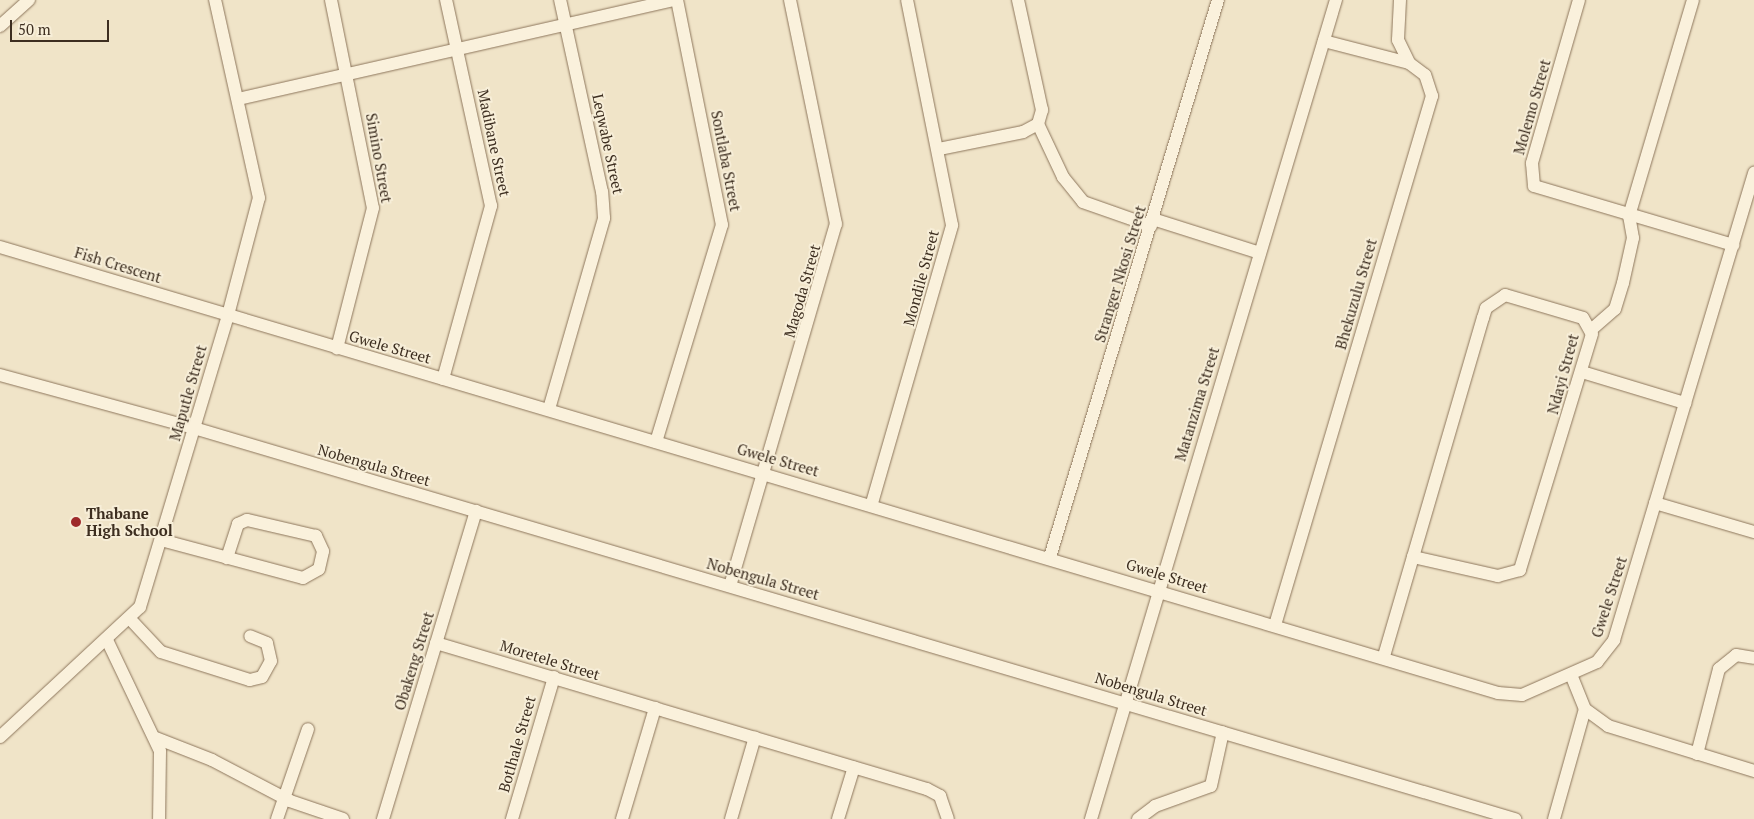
<!DOCTYPE html>
<style>
body{margin:0}
#map{position:relative;width:1754px;height:819px;overflow:hidden;background:#f0e4c8;font-family:"PT Serif",serif}
div>[style]{position:absolute}
[style*='--x']{left:calc(var(--x)*1px);top:calc(var(--y)*1px);width:calc(var(--w)*1px);rotate:calc(var(--a)*1deg)}
.roads{filter:drop-shadow(0 0 1px #8d765c) drop-shadow(0 0 1px #8d765c)}
.minor>*{height:12px;margin:-6px;padding:0 6px;transform-origin:6px;border-radius:6px;background:#faf1dc}
.dots>*{width:14px;height:14px;translate:-50% -50%;box-sizing:border-box;border:2px solid #f7eed8;border-radius:50%}
span{translate:-50% -50%;white-space:nowrap;text-align:center;line-height:1.15;-webkit-text-stroke:4px #f7eed8;paint-order:stroke}
.street-label{font-size:15px;color:#3d2e20}
.poi-label{font-size:15px;color:#3d2e20;font-weight:700}
.left{translate:0 -50%;text-align:left}
.scale{position:absolute;left:10px;top:20px;width:99px;height:22px;box-sizing:border-box;border:2px solid #3d2e20;border-top:0;padding-left:6px;font-size:15px;line-height:18px;white-space:nowrap;color:#3d2e20;-webkit-text-stroke:4px #f7eed8;paint-order:stroke}
</style>
<div id="map">
<div class="roads">
<div class="minor">
<i style="--x:331;--y:0;--w:212;--a:78.6"></i>
<i style="--x:373;--y:208;--w:145;--a:104.4"></i>
<i style="--x:1400;--y:0;--w:40;--a:92.9"></i>
<i style="--x:1398;--y:40;--w:25;--a:64"></i>
<i style="--x:1579;--y:0;--w:170;--a:106.1"></i>
<i style="--x:1532;--y:163;--w:23;--a:85"></i>
<i style="--x:1534;--y:186;--w:208;--a:16.5"></i>
<i style="--x:0;--y:26;--w:39;--a:-42"></i>
<i style="--x:238;--y:99;--w:448;--a:-12.8"></i>
<i style="--x:1038;--y:124;--w:59;--a:64.7"></i>
<i style="--x:1063;--y:177;--w:32;--a:51"></i>
<i style="--x:1083;--y:202;--w:72;--a:19.4"></i>
<i style="--x:939;--y:149;--w:86;--a:-11.4"></i>
<i style="--x:1023;--y:132;--w:17;--a:-28"></i>
<i style="--x:1038;--y:124;--w:15;--a:-74"></i>
<i style="--x:1042;--y:110;--w:113;--a:-102.3"></i>
<i style="--x:1153;--y:219;--w:112;--a:17.6"></i>
<i style="--x:0;--y:247;--w:1563;--a:16.58"></i>
<i style="--x:1498;--y:693;--w:24;--a:5"></i>
<i style="--x:1522;--y:695;--w:82;--a:-23.7"></i>
<i style="--x:1597;--y:662;--w:28;--a:-52"></i>
<i style="--x:1614;--y:640;--w:488;--a:-73.3"></i>
<i style="--x:1592;--y:329;--w:30;--a:-41"></i>
<i style="--x:1615;--y:309;--w:27;--a:-73"></i>
<i style="--x:1623;--y:283;--w:46;--a:-77.5"></i>
<i style="--x:1633;--y:238;--w:22;--a:-100"></i>
<i style="--x:1629;--y:216;--w:225;--a:-73.5"></i>
<i style="--x:1582;--y:372;--w:108;--a:16.8"></i>
<i style="--x:0;--y:375;--w:201;--a:15.3"></i>
<i style="--x:194;--y:428;--w:1378;--a:16.49"></i>
<i style="--x:443;--y:379;--w:180;--a:-74.5"></i>
<i style="--x:491;--y:206;--w:211;--a:-102.3"></i>
<i style="--x:549;--y:409;--w:199;--a:-73.9"></i>
<i style="--x:604;--y:218;--w:26;--a:-94"></i>
<i style="--x:602;--y:192;--w:197;--a:-102.3"></i>
<i style="--x:656;--y:442;--w:227;--a:-73.1"></i>
<i style="--x:722;--y:225;--w:229;--a:-101.3"></i>
<i style="--x:872;--y:503;--w:289;--a:-73.9"></i>
<i style="--x:952;--y:225;--w:229;--a:-101.3"></i>
<i style="--x:1655;--y:503;--w:103;--a:16.3"></i>
<i style="--x:161;--y:540;--w:147;--a:15"></i>
<i style="--x:303;--y:578;--w:18;--a:-29"></i>
<i style="--x:319;--y:569;--w:18;--a:-77"></i>
<i style="--x:323;--y:551;--w:17;--a:-115"></i>
<i style="--x:316;--y:536;--w:71;--a:-166.9"></i>
<i style="--x:247;--y:520;--w:10;--a:156"></i>
<i style="--x:238;--y:524;--w:36;--a:108"></i>
<i style="--x:1050;--y:557;--w:582;--a:-73.22"></i>
<i style="--x:730;--y:586;--w:377;--a:-73.7"></i>
<i style="--x:836;--y:224;--w:229;--a:-101.6"></i>
<i style="--x:130;--y:619;--w:45;--a:46.8"></i>
<i style="--x:161;--y:652;--w:93;--a:17.5"></i>
<i style="--x:250;--y:680;--w:12;--a:-14"></i>
<i style="--x:262;--y:677;--w:18;--a:-61"></i>
<i style="--x:271;--y:661;--w:18;--a:-103"></i>
<i style="--x:267;--y:643;--w:18;--a:-158"></i>
<i style="--x:1275;--y:625;--w:552;--a:-73.47"></i>
<i style="--x:1432;--y:96;--w:22;--a:-108"></i>
<i style="--x:1425;--y:75;--w:20;--a:-143"></i>
<i style="--x:1409;--y:63;--w:88;--a:-165.5"></i>
<i style="--x:107;--y:640;--w:123;--a:64.5"></i>
<i style="--x:160;--y:751;--w:68;--a:90.8"></i>
<i style="--x:436;--y:643;--w:512;--a:16.56"></i>
<i style="--x:927;--y:789;--w:15;--a:28"></i>
<i style="--x:940;--y:796;--w:24;--a:71"></i>
<i style="--x:1384;--y:656;--w:103;--a:-73.7"></i>
<i style="--x:1413;--y:557;--w:249;--a:-73.7"></i>
<i style="--x:1483;--y:318;--w:10;--a:-73"></i>
<i style="--x:1486;--y:308;--w:23;--a:-34"></i>
<i style="--x:1505;--y:295;--w:81;--a:16.4"></i>
<i style="--x:1583;--y:318;--w:18;--a:61"></i>
<i style="--x:1592;--y:334;--w:247;--a:107"></i>
<i style="--x:1520;--y:570;--w:23;--a:165"></i>
<i style="--x:1498;--y:576;--w:87;--a:-167.4"></i>
<i style="--x:1572;--y:677;--w:35;--a:68"></i>
<i style="--x:1585;--y:709;--w:29;--a:36"></i>
<i style="--x:1608;--y:726;--w:153;--a:17.1"></i>
<i style="--x:0;--y:737;--w:191;--a:-42.9"></i>
<i style="--x:140;--y:607;--w:305;--a:-73.2"></i>
<i style="--x:228;--y:315;--w:121;--a:-75.2"></i>
<i style="--x:259;--y:198;--w:203;--a:-102.5"></i>
<i style="--x:156;--y:738;--w:60;--a:21.4"></i>
<i style="--x:212;--y:760;--w:88;--a:27.7"></i>
<i style="--x:290;--y:801;--w:56;--a:18.8"></i>
<i style="--x:1697;--y:754;--w:88;--a:-75.5"></i>
<i style="--x:1719;--y:669;--w:22;--a:-39"></i>
<i style="--x:1736;--y:655;--w:18;--a:9"></i>
<i style="--x:277;--y:819;--w:95;--a:-71"></i>
<i style="--x:383;--y:819;--w:322;--a:-73.2"></i>
<i style="--x:512;--y:819;--w:148;--a:-73.5"></i>
<i style="--x:622;--y:819;--w:116;--a:-73.4"></i>
<i style="--x:731;--y:819;--w:85;--a:-73.7"></i>
<i style="--x:838;--y:819;--w:54;--a:-72.9"></i>
<i style="--x:1091;--y:819;--w:855;--a:-73.35"></i>
<i style="--x:1138;--y:819;--w:21;--a:-37"></i>
<i style="--x:1155;--y:806;--w:59;--a:-19.7"></i>
<i style="--x:1211;--y:786;--w:55;--a:-77.5"></i>
<i style="--x:1554;--y:819;--w:114;--a:-74.3"></i>
</div>
</div>
<div class="dots">
<i style="left:76px;top:522px;background:#9e2a2b"></i>
</div>
<div class="street-label">
<span style="left:1532px;top:107px;rotate:-74deg">Molemo Street</span>
<span style="left:494px;top:143px;rotate:78deg">Madibane Street</span>
<span style="left:608px;top:144px;rotate:78deg">Leqwabe Street</span>
<span style="left:379px;top:158px;rotate:80deg">Simino Street</span>
<span style="left:726px;top:161px;rotate:79deg">Sontlaba Street</span>
<span style="left:118px;top:265px;rotate:17deg">Fish Crescent</span>
<span style="left:1120px;top:274px;rotate:-73deg">Stranger Nkosi Street</span>
<span style="left:921px;top:278px;rotate:-75deg">Mondile Street</span>
<span style="left:802px;top:291px;rotate:-74deg">Magoda Street</span>
<span style="left:1356px;top:294px;rotate:-74deg">Bhekuzulu Street</span>
<span style="left:390px;top:347px;rotate:16deg">Gwele Street</span>
<span style="left:1563px;top:374px;rotate:-75deg">Ndayi Street</span>
<span style="left:188px;top:393px;rotate:-74deg">Maputle Street</span>
<span style="left:1197px;top:404px;rotate:-73deg">Matanzima Street</span>
<span style="left:778px;top:460px;rotate:16deg">Gwele Street</span>
<span style="left:374px;top:465px;rotate:16deg">Nobengula Street</span>
<span style="left:1167px;top:576px;rotate:17deg">Gwele Street</span>
<span style="left:763px;top:579px;rotate:16deg">Nobengula Street</span>
<span style="left:1609px;top:597px;rotate:-72deg">Gwele Street</span>
<span style="left:550px;top:660px;rotate:17deg">Moretele Street</span>
<span style="left:414px;top:661px;rotate:-73deg">Obakeng Street</span>
<span style="left:1151px;top:694px;rotate:17deg">Nobengula Street</span>
<span style="left:517px;top:744px;rotate:-74deg">Botlhale Street</span>
</div>
<div class="poi-label">
<span class="left" style="left:86px;top:522px">Thabane<br>High School</span>
</div>
<div class="scale">50 m</div>
</div>
